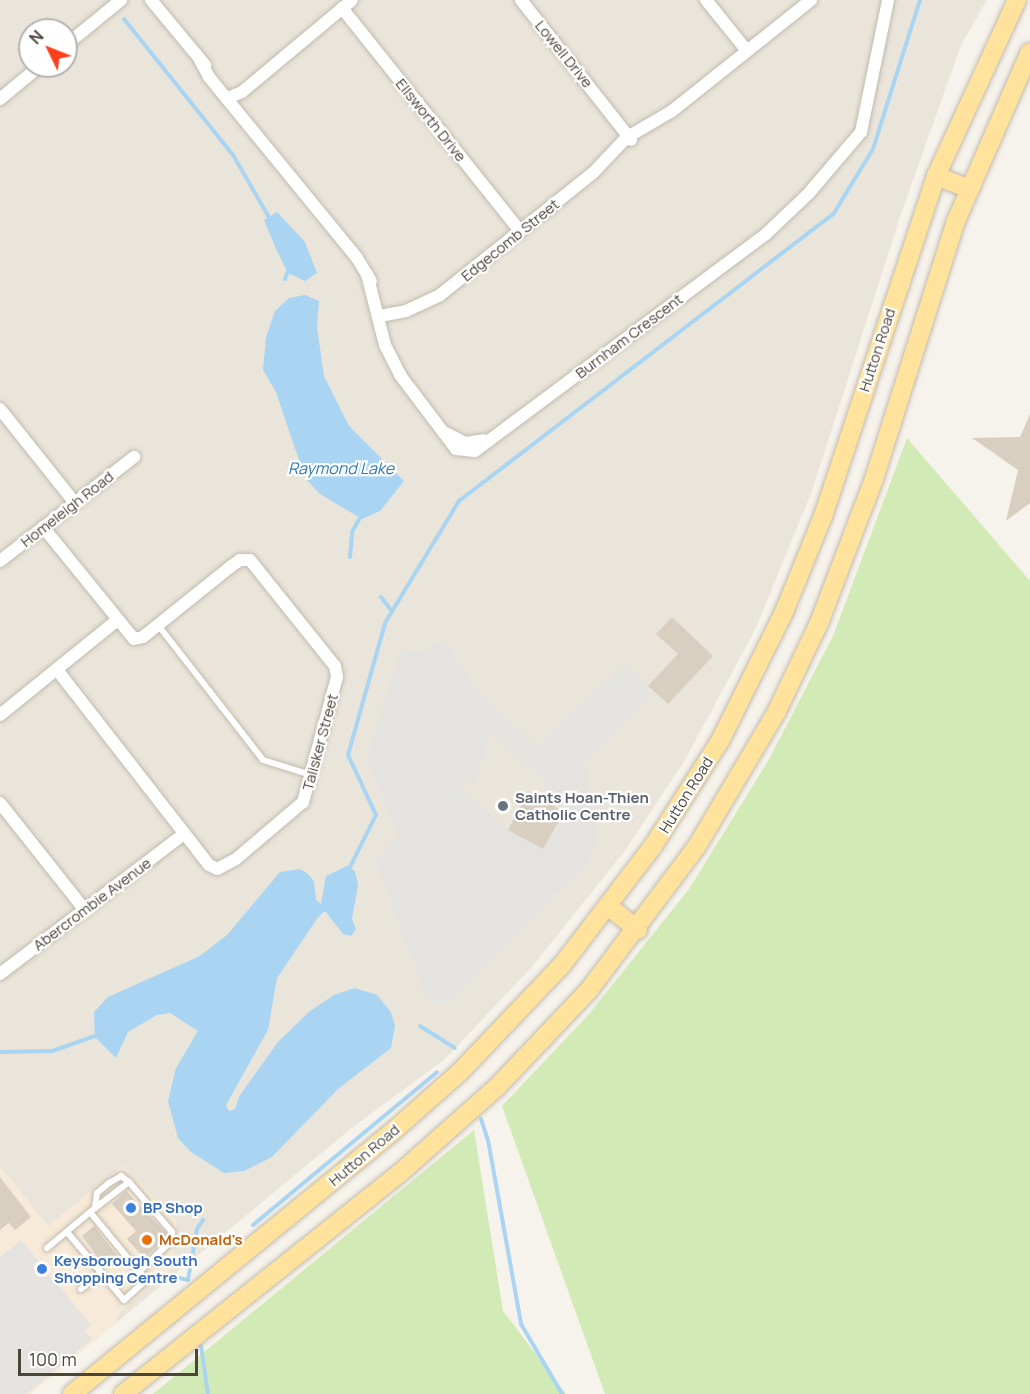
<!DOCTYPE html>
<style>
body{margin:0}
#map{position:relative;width:1030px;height:1394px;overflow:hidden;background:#f6f3ec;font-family:Manrope,sans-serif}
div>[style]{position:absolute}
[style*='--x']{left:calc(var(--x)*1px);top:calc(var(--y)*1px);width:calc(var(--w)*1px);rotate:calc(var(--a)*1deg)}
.residential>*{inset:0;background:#eae5da}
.commercial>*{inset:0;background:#f7ead8}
.green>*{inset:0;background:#d2eab5}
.parking>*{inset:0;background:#e5e3e0}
.water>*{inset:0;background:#a9d4f2}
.stream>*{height:4px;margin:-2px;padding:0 2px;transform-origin:2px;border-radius:2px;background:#a9d4f2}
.building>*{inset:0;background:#d8cfc1}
.roads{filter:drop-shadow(0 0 2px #c2bbae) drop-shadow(0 0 2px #c2bbae)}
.lane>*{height:6px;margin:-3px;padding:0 3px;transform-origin:3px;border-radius:3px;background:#fff}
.street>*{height:12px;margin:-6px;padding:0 6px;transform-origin:6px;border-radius:6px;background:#fff}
.primary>*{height:18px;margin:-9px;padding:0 9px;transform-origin:9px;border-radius:9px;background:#ffe39c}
.dots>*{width:16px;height:16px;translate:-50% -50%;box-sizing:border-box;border:3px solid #fff;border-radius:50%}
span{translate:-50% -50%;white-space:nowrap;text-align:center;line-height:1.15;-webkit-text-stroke:4.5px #fff;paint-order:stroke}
.street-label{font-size:15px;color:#4b4439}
.worship-label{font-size:15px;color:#5b616d;font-weight:700}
.left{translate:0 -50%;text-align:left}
.shop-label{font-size:15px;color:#366cbe;font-weight:700}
.food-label{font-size:15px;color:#c56008;font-weight:700}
.water-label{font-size:16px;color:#2e7ab2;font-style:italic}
.north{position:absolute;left:18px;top:18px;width:60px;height:60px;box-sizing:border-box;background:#fff;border:2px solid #b7b4b0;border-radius:50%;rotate:313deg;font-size:16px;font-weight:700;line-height:24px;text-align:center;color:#4b4439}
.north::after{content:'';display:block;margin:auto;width:21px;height:27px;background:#fc3f1d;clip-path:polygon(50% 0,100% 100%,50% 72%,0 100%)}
.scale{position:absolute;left:18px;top:1349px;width:180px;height:27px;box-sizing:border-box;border:3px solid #4b4439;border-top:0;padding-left:8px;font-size:18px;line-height:21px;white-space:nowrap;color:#4b4439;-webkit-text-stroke:4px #fff;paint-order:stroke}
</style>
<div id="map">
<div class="residential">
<i style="clip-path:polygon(evenodd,0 0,987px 0,961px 45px,902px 211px,812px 491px,756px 628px,685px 760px,624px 852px,531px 968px,445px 1059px,353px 1127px,30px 1394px,0 1394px,0 0,30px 30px,66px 30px,66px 66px,30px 66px,30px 30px)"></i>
</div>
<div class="commercial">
<i style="clip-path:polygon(123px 1165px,177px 1221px,172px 1269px,119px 1313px,115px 1324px,30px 1394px,0 1394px,0 1166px,48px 1226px)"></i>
</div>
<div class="green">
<i style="clip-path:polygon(907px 438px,1030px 581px,1030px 1394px,605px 1394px,502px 1106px,588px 1015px,689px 889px,768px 761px,833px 636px)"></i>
<i style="clip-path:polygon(474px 1130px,503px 1311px,566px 1394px,153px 1394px)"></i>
</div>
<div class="parking">
<i style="clip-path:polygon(evenodd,444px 638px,475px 689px,538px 746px,624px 663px,648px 686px,648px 698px,585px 764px,597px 842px,582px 873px,552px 896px,453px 1001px,428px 1002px,375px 859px,399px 834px,367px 761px,400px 649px,425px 652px,444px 638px,490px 733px,538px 775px,564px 812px,543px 849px,508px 830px,452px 780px,475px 785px,490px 733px)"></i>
<i style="clip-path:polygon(21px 1240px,91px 1325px,85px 1331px,92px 1339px,27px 1394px,0 1394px,0 1257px)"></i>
</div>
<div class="water">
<i style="clip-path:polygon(277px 212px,305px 242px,317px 273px,305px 281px,288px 273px,277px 251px,264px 220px)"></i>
<i style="clip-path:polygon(305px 295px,319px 301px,317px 327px,324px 376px,349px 426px,404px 481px,380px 511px,362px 519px,320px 494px,305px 478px,276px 392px,263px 370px,266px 337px,275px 311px,289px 298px)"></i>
<i style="clip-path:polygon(347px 866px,355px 871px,358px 885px,352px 919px,356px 929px,351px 936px,343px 934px,325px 911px,319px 916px,277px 978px,268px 1030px,226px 1105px,229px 1111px,235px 1109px,240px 1095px,278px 1042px,310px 1011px,334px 995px,355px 988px,377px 995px,391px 1012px,395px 1026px,391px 1048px,338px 1089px,272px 1157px,244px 1171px,224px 1173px,191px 1152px,178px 1138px,168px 1101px,176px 1068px,198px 1031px,170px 1013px,157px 1015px,128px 1032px,116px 1058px,95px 1037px,94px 1012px,108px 997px,200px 956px,228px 934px,280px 872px,300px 869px,307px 873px,314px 881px,316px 900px,321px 904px,326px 876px)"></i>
</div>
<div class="stream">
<i style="--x:124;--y:19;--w:174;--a:51.3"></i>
<i style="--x:233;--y:155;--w:74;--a:60"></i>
<i style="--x:285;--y:279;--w:11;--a:-68"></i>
<i style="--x:350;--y:557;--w:25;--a:-85"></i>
<i style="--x:352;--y:532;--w:18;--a:-61"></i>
<i style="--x:381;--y:597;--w:18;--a:52"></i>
<i style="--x:348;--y:871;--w:63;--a:-63.4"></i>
<i style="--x:376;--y:815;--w:66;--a:-115"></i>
<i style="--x:348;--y:755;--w:137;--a:-74.3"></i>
<i style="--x:385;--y:623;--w:143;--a:-58.8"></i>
<i style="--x:459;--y:501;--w:473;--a:-37.5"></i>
<i style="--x:834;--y:213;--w:75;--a:-58.6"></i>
<i style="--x:873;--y:149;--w:156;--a:-72.5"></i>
<i style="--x:420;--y:1026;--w:41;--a:32.2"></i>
<i style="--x:0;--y:1052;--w:52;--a:-1.1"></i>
<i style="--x:52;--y:1051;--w:49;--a:-19.2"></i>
<i style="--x:481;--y:1119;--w:22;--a:72"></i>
<i style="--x:488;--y:1140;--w:187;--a:79.8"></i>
<i style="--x:521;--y:1324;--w:81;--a:59.6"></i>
<i style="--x:253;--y:1225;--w:239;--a:-39.7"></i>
<i style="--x:179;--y:1278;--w:9;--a:13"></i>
<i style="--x:188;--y:1280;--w:52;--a:-80"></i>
<i style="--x:197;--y:1229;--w:11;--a:-56"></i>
<i style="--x:201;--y:1346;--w:49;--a:81.7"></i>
</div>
<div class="building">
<i style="clip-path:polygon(1030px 414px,1030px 503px,1006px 521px,1018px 470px,972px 438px,1020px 437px)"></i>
<i style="clip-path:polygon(672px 617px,713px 656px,668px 704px,648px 686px,678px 654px,656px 634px)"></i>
<i style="clip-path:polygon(528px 792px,564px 812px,543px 849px,508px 830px)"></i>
<i style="clip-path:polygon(0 1177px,31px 1217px,15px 1230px,9px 1223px,0 1230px)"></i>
<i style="clip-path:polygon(126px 1191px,166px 1233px,164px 1240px,144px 1258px,127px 1239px,136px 1231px,112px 1204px)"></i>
<i style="clip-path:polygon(94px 1226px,119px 1258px,106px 1268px,82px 1236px)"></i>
</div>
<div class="roads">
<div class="lane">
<i style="--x:158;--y:625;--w:171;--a:52.1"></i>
<i style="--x:263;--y:760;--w:50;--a:17.4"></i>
<i style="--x:95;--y:1208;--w:43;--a:-37.4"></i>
<i style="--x:129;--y:1182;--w:66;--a:49.3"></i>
<i style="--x:172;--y:1232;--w:11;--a:105"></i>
<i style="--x:169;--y:1243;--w:42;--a:136"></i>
<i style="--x:67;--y:1232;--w:89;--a:50"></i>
<i style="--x:124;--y:1300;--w:30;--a:-42"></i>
<i style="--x:146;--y:1280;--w:88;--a:-129.5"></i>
<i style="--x:47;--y:1248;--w:62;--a:-39.8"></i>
<i style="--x:95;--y:1208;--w:15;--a:-82"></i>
<i style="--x:97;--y:1193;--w:16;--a:-40"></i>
<i style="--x:109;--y:1183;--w:14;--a:-30"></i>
<i style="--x:121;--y:1176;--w:10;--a:37"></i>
<i style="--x:81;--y:1289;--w:26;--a:-39"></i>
</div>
<div class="street">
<i style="--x:151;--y:0;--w:85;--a:50.3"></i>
<i style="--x:521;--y:0;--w:178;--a:51.8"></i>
<i style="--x:706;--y:0;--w:65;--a:51.2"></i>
<i style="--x:342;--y:8;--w:285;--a:51.4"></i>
<i style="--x:66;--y:45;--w:71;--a:-39.3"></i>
<i style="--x:200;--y:60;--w:19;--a:62"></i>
<i style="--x:209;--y:77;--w:234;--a:50.7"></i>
<i style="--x:357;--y:258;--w:27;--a:59"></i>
<i style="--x:230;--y:97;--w:13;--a:-23"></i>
<i style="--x:242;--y:92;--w:143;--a:-39.9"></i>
<i style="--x:0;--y:99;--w:52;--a:-39.5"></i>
<i style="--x:367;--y:274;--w:73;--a:75.8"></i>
<i style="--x:385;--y:345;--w:34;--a:63"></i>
<i style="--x:400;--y:375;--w:93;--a:52.9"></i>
<i style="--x:456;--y:449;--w:19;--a:6"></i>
<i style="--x:475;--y:451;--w:363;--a:-36.7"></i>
<i style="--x:766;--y:234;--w:59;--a:-43.6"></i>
<i style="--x:809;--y:193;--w:80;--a:-49.6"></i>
<i style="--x:861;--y:132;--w:135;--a:-78.4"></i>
<i style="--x:380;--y:316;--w:26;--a:-11"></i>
<i style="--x:406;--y:311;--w:38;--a:-25"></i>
<i style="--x:440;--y:295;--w:196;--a:-38.6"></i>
<i style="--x:593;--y:173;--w:48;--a:-46.7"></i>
<i style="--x:626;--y:138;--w:53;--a:-30.4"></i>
<i style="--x:672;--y:111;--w:178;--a:-38.6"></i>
<i style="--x:0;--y:409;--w:120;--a:51.4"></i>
<i style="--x:446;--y:433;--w:22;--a:27"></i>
<i style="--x:466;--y:443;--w:18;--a:-9"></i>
<i style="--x:43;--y:527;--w:144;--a:50.9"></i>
<i style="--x:134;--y:639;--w:9;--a:-13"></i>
<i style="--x:143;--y:637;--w:112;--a:-38.8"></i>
<i style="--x:230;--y:567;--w:12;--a:-35"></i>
<i style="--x:240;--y:560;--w:10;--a:0"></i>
<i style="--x:250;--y:560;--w:136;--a:51.3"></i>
<i style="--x:335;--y:666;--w:11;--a:80"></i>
<i style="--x:337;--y:677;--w:130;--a:105.2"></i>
<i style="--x:303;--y:802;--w:88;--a:139.6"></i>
<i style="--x:236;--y:859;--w:21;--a:152"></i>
<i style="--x:217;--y:869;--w:9;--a:-153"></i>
<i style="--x:209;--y:865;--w:247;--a:-127.9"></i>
<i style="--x:0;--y:561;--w:170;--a:-37.8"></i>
<i style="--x:0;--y:715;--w:149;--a:-39"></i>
<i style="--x:0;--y:803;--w:135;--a:51.6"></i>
<i style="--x:0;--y:974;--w:231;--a:-37.3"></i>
</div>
<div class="primary">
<i style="--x:936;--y:176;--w:34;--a:21"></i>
<i style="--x:609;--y:907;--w:37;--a:38"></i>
<i style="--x:72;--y:1394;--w:412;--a:-39.3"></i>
<i style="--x:391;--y:1133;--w:92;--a:-41.5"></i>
<i style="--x:460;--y:1072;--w:148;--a:-46.4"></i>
<i style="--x:562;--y:965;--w:150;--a:-52.6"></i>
<i style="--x:653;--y:846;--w:125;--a:-57.5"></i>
<i style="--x:720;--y:741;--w:144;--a:-63.6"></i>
<i style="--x:784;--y:612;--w:104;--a:-67.9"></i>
<i style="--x:823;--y:516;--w:358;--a:-71.6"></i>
<i style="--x:936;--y:176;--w:194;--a:-65.3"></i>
<i style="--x:123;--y:1394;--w:354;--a:-38.6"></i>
<i style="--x:400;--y:1173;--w:130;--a:-41.6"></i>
<i style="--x:497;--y:1087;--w:134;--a:-46.5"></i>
<i style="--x:589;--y:990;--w:180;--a:-53.1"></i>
<i style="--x:697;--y:846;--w:157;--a:-59.3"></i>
<i style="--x:777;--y:711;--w:98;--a:-64.5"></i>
<i style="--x:819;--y:623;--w:154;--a:-69.1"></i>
<i style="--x:874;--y:479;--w:271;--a:-72.4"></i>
<i style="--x:956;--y:221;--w:184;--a:-66.4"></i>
</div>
</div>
<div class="dots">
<i style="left:503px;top:806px;background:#6b7280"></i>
<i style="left:131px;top:1208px;background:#3f7fe0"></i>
<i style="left:147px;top:1240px;background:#e8710a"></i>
<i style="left:42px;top:1269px;background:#3f7fe0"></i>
</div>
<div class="street-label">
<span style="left:564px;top:54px;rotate:51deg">Lowell Drive</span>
<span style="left:431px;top:120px;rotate:51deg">Ellsworth Drive</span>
<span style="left:510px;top:240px;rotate:-39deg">Edgecomb Street</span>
<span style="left:629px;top:336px;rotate:-37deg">Burnham Crescent</span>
<span style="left:877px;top:350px;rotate:-72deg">Hutton Road</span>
<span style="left:67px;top:509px;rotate:-38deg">Homeleigh Road</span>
<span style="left:320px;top:742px;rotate:-75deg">Talisker Street</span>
<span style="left:686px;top:795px;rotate:-58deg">Hutton Road</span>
<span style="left:92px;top:904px;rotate:-37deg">Abercrombie Avenue</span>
<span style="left:364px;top:1155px;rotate:-40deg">Hutton Road</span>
</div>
<div class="worship-label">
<span class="left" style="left:515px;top:806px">Saints Hoan-Thien<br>Catholic Centre</span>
</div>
<div class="shop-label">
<span class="left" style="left:143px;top:1208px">BP Shop</span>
<span class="left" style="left:54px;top:1269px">Keysborough South<br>Shopping Centre</span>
</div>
<div class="food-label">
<span class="left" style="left:159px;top:1240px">McDonald's</span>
</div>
<div class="water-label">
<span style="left:341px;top:468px">Raymond Lake</span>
</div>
<div class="north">N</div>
<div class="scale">100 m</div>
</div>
